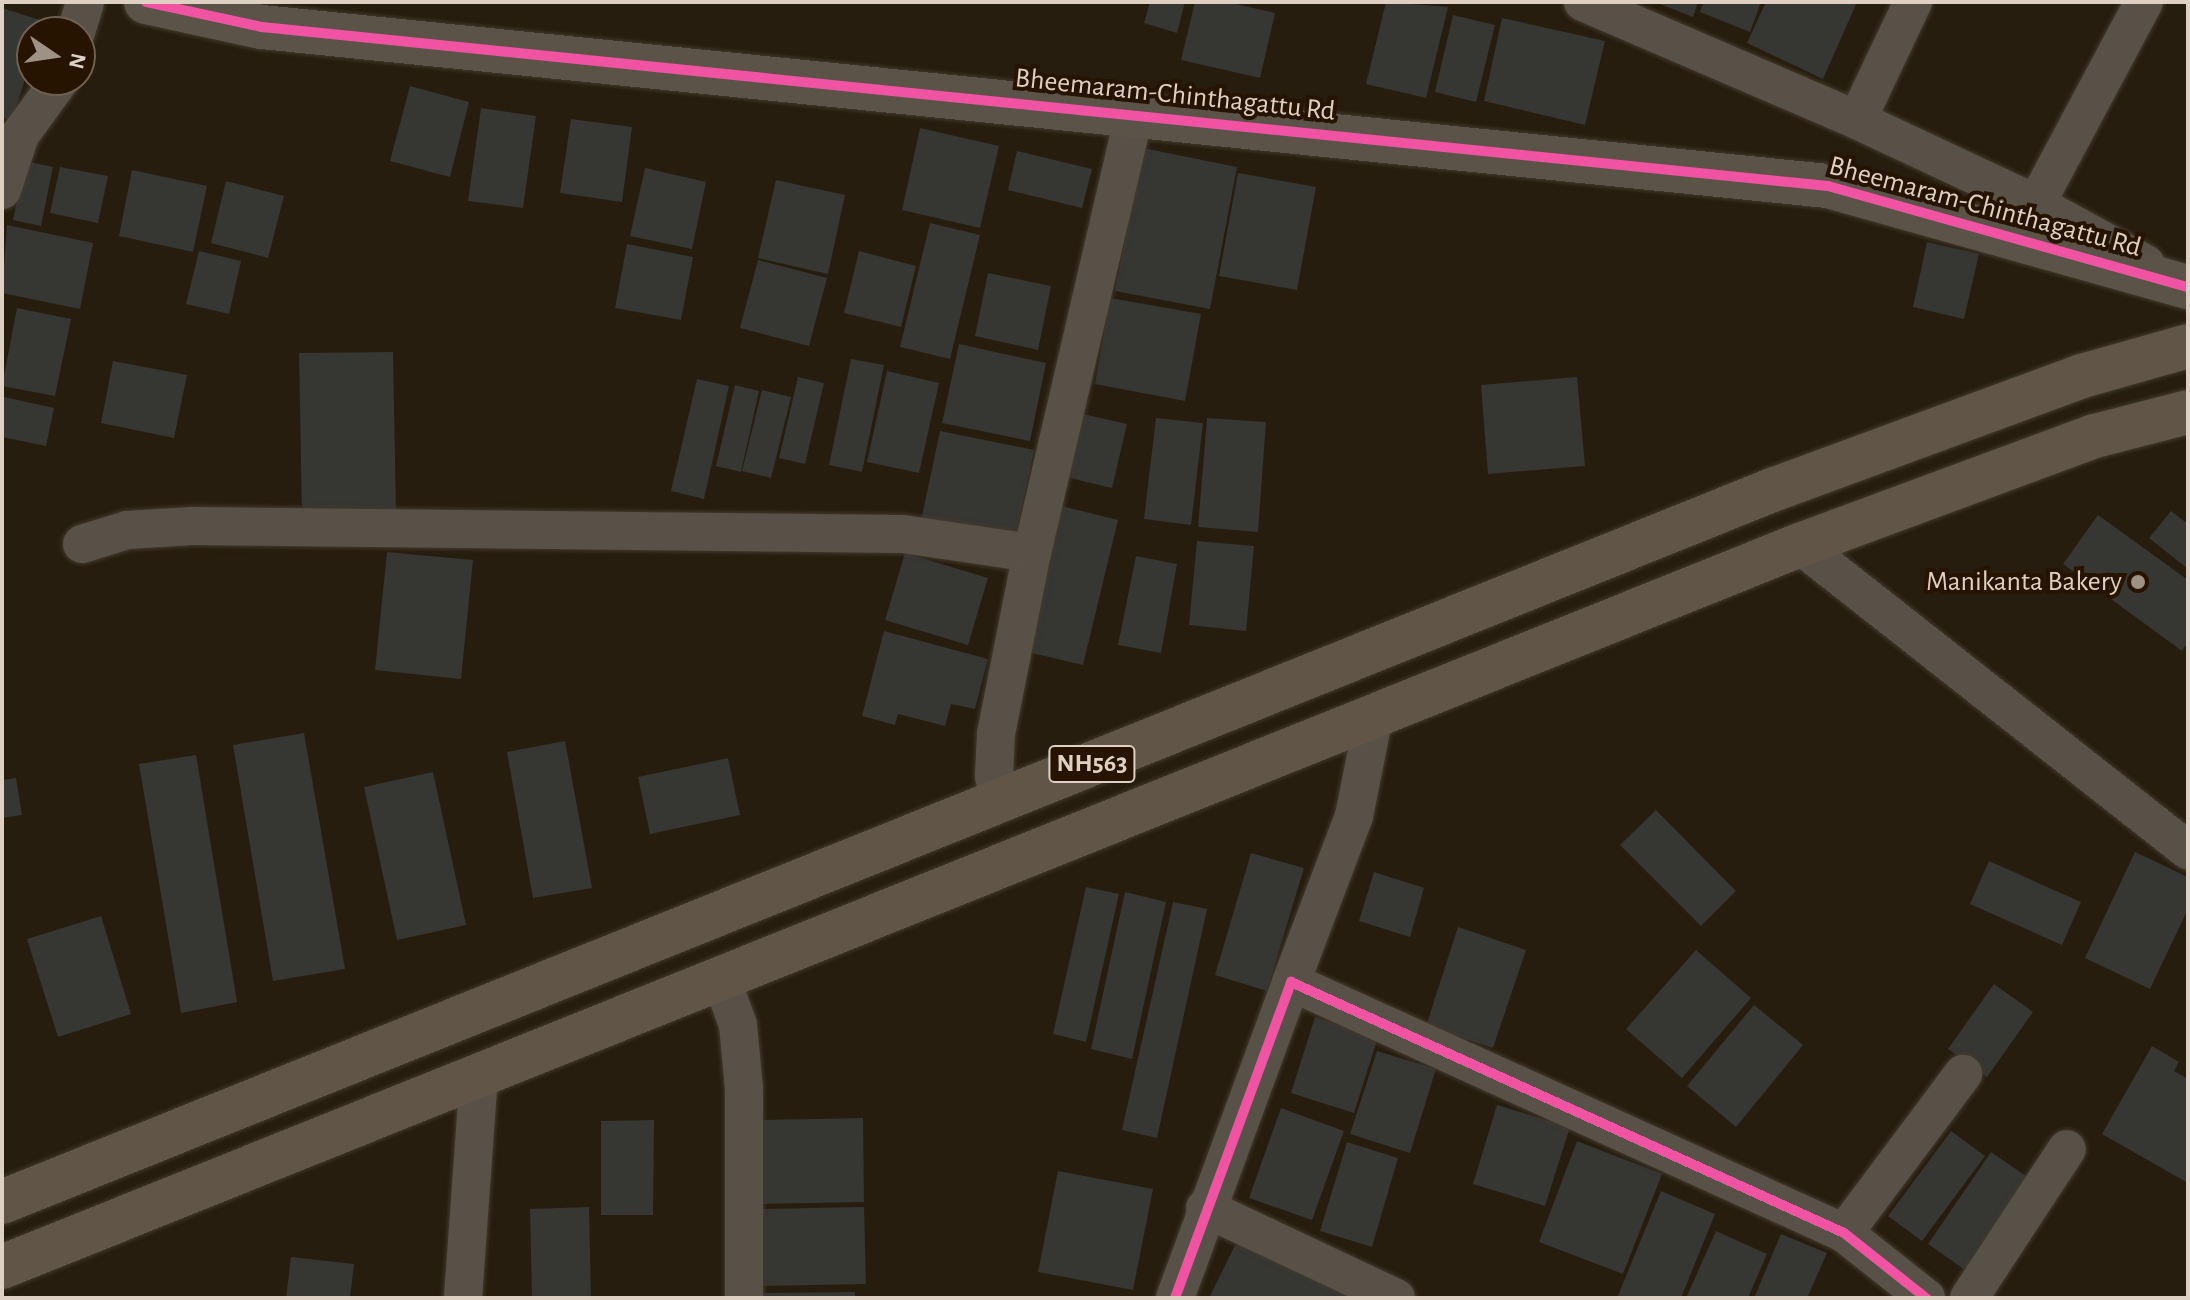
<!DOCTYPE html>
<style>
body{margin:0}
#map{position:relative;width:2190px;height:1300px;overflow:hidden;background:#261d0e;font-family:"Alegreya Sans",sans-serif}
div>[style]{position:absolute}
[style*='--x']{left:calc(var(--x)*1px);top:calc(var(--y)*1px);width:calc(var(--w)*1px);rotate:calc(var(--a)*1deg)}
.building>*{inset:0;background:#363633}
.roads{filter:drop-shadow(0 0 2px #42392d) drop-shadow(0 0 2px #42392d)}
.street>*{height:38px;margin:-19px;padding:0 19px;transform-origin:19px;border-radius:19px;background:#585147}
.secondary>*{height:44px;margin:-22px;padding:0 22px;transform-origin:22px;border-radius:22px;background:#5c5348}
.highway>*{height:44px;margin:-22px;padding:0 22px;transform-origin:22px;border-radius:22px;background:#605547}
.cycleway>*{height:10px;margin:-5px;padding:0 5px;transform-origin:5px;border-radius:5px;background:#f153a3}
.dots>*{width:22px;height:22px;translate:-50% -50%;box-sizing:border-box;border:4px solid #261400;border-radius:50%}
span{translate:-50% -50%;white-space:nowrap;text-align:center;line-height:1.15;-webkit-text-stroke:8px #261400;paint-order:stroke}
.shield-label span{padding:2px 6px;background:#261400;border:2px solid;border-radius:6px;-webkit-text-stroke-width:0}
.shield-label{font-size:26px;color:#ded1c3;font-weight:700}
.street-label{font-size:28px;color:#ded1c3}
.poi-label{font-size:28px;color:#ded1c3}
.right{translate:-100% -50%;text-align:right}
.frame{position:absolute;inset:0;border:4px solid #ded1c3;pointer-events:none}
.north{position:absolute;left:16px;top:16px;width:80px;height:80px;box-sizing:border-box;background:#261400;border:2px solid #70604e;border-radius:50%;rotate:103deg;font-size:22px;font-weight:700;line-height:32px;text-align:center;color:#ded1c3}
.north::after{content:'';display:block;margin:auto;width:28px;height:36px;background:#9e9284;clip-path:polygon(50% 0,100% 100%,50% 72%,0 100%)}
</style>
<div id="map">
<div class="building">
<i style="clip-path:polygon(1150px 2px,1185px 2px,1177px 33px,1144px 23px)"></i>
<i style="clip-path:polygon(1195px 2px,1227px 2px,1275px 13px,1260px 78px,1181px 60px)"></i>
<i style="clip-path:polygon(1386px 2px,1448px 7px,1426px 98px,1366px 84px)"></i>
<i style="clip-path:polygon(1655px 2px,1698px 2px,1693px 17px)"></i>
<i style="clip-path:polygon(1704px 2px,1761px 2px,1750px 32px,1700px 12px)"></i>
<i style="clip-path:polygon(1766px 2px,1857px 2px,1823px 79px,1747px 43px)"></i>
<i style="clip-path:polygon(2px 8px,43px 21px,40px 32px,32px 32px,32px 57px,12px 121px,2px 117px)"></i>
<i style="clip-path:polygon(1453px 15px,1495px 25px,1476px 102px,1435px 92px)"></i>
<i style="clip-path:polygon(1502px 18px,1605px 41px,1585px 125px,1484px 101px)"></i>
<i style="clip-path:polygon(410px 86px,469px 102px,450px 177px,390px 161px)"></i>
<i style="clip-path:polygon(481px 108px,536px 116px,523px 208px,468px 201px)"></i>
<i style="clip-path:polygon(571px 119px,632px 127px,622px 202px,560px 193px)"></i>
<i style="clip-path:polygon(920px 128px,999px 146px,980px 228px,902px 210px)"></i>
<i style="clip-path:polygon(1143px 148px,1237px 167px,1210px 309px,1115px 291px)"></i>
<i style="clip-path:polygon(1017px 151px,1092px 169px,1082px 208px,1008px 190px)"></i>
<i style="clip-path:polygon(25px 161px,53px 167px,41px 226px,13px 220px)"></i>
<i style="clip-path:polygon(60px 167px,108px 176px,98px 223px,50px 213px)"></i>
<i style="clip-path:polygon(645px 168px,706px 182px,692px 249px,630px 236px)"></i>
<i style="clip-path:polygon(132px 170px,207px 186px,193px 252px,119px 236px)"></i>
<i style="clip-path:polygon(1238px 173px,1316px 187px,1297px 290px,1219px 276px)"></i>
<i style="clip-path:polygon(776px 180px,845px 195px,828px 274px,758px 258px)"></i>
<i style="clip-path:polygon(226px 181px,284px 196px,268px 258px,211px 243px)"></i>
<i style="clip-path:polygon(930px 223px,980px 235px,950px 359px,900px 347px)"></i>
<i style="clip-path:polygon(7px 225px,93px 243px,80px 309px,2px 293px)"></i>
<i style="clip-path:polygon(1927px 242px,1979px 254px,1964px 319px,1913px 307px)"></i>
<i style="clip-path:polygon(627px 244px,693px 257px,681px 320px,615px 308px)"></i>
<i style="clip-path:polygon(199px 251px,241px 261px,229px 314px,186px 304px)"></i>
<i style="clip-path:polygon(859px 251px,916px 266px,901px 327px,844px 313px)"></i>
<i style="clip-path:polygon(758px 260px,827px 278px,809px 346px,740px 328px)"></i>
<i style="clip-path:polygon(988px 273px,1051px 286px,1038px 350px,975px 336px)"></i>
<i style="clip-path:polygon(1110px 298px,1201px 314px,1185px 401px,1095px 384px)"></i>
<i style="clip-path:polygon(17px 308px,71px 319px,55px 396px,2px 386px)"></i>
<i style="clip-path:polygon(959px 344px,1046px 363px,1030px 441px,942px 423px)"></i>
<i style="clip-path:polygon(393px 352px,396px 511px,302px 513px,299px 353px)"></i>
<i style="clip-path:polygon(851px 359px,884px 365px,862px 472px,829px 465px)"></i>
<i style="clip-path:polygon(113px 361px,187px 375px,174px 438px,101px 423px)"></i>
<i style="clip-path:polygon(887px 371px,939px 383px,919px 473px,867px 462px)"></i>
<i style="clip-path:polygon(798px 377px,824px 383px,805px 464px,779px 458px)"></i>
<i style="clip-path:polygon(1577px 377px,1585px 466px,1488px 474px,1481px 385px)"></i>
<i style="clip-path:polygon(697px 379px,729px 386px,704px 499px,671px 491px)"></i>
<i style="clip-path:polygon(735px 385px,759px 391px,741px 472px,716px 466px)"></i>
<i style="clip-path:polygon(762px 390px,791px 397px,771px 478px,742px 471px)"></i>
<i style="clip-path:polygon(4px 397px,54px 408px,46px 446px,2px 437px)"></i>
<i style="clip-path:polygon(1074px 412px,1127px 424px,1112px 488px,1058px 475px)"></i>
<i style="clip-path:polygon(1156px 418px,1203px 423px,1191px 525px,1144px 519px)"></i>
<i style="clip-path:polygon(1207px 418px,1266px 422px,1258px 532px,1198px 527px)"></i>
<i style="clip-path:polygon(940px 431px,1034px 450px,1015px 540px,921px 521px)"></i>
<i style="clip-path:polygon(1053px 504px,1118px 520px,1083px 665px,1019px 650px)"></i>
<i style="clip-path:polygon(2171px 511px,2188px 524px,2188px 569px,2149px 538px)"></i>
<i style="clip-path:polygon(2098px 515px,2188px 580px,2188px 642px,2182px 651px,2063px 564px)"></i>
<i style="clip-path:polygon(1197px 541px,1254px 546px,1246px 631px,1189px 625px)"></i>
<i style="clip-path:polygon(387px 552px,473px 560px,461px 679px,375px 670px)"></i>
<i style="clip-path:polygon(905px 553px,988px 578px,968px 645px,885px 620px)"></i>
<i style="clip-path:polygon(1136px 556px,1177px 564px,1161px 653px,1118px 645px)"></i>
<i style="clip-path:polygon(884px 631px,988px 659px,975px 709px,951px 704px,945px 726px,898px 714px,895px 725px,862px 716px)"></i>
<i style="clip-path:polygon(304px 733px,345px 969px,273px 981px,233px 745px)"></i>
<i style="clip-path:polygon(565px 741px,592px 888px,533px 898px,507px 752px)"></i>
<i style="clip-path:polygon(196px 755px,237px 1002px,181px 1013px,139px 764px)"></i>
<i style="clip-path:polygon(728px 758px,740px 815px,650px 834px,638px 777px)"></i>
<i style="clip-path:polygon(433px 772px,466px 925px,397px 940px,364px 787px)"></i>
<i style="clip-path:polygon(16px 778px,22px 815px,2px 818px,2px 780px)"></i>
<i style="clip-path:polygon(1656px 810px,1736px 891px,1701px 926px,1620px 845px)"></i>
<i style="clip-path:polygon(2135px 852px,2188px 877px,2188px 909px,2150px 989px,2085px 958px)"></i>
<i style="clip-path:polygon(1251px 853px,1304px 868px,1267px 991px,1215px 975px)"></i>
<i style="clip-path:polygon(1989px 861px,2081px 902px,2062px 945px,1970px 904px)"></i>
<i style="clip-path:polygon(1374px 872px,1424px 888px,1410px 937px,1359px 921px)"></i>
<i style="clip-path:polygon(1086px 887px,1119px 894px,1086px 1042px,1053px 1034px)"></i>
<i style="clip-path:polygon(1125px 892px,1166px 902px,1132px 1059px,1091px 1049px)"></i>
<i style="clip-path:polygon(1173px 902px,1207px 909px,1157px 1138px,1122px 1130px)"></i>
<i style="clip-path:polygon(101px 916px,131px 1014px,58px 1037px,27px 939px)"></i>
<i style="clip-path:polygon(1458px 927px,1526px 950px,1493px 1048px,1426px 1026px)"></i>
<i style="clip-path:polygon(1696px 950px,1751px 998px,1682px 1078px,1626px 1029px)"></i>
<i style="clip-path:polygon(1994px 984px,2033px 1012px,1987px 1077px,1948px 1049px)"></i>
<i style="clip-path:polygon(1754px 1005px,1803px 1045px,1736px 1127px,1687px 1086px)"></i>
<i style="clip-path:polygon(1315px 1017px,1378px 1037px,1354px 1113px,1291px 1093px)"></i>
<i style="clip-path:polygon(2152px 1046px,2179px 1062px,2174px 1071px,2188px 1079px,2188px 1183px,2102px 1134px)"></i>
<i style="clip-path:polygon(1377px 1051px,1436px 1069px,1410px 1153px,1350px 1134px)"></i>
<i style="clip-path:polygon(1497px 1105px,1570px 1127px,1545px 1206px,1473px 1184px)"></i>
<i style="clip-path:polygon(1281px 1108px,1344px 1131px,1312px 1220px,1249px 1198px)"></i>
<i style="clip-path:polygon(863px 1118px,864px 1202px,760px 1204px,759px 1120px)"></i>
<i style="clip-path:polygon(654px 1120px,653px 1215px,601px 1215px,601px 1121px)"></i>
<i style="clip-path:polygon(1951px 1131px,1985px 1156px,1922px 1241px,1888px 1216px)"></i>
<i style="clip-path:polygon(1577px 1141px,1662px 1174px,1623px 1274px,1539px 1242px)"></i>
<i style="clip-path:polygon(1347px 1142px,1398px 1158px,1372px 1247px,1320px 1231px)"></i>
<i style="clip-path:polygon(1991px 1152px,2042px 1187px,1978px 1279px,1928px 1244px)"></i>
<i style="clip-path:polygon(1058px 1171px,1153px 1189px,1133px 1290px,1038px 1272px)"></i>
<i style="clip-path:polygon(1661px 1191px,1715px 1214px,1681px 1298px,1617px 1298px)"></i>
<i style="clip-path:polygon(589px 1207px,591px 1298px,532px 1298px,530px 1209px)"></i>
<i style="clip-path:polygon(864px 1207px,866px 1284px,762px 1286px,761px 1209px)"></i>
<i style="clip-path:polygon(1716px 1231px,1767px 1254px,1748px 1298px,1686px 1298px)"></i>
<i style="clip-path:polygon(1241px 1233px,1365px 1298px,1209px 1298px)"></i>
<i style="clip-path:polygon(1781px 1234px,1827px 1253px,1807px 1298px,1754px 1298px)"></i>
<i style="clip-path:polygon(291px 1257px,354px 1264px,350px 1298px,286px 1298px)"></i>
<i style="clip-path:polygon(855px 1292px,855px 1298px,763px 1298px,763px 1293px)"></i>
</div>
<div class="roads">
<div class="street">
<i style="--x:1583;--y:2;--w:298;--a:23.3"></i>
<i style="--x:1857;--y:120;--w:198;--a:25.1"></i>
<i style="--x:2036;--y:204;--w:125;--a:28.6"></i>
<i style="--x:76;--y:32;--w:31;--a:-73"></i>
<i style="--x:1857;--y:120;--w:131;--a:-64.6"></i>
<i style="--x:2;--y:190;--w:58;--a:-71.9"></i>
<i style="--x:20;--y:135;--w:68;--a:-54"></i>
<i style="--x:2036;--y:204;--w:229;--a:-61.9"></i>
<i style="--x:82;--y:544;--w:47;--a:-17.3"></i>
<i style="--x:127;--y:530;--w:66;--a:-3.5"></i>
<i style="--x:193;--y:526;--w:710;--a:0.65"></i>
<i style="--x:903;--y:534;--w:130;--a:8.4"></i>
<i style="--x:1800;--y:545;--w:494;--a:38.2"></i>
<i style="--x:1001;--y:801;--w:26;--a:-106"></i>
<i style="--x:994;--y:776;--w:42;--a:-87.3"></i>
<i style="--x:996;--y:734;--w:185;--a:-78.8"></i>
<i style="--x:1032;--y:553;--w:450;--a:-76.9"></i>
<i style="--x:721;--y:978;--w:50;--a:70.1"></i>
<i style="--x:738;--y:1025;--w:64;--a:84.6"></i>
<i style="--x:744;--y:1089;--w:209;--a:90"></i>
<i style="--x:1291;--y:982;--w:178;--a:-69.2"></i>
<i style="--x:1354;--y:816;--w:102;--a:-78.7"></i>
<i style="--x:1205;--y:1208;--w:211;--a:25.2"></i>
<i style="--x:1844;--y:1233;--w:199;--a:-53.2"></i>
<i style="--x:463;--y:1298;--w:223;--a:-85.9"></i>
<i style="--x:1175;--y:1298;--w:337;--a:-69.8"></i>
<i style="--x:1291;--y:982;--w:607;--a:24.41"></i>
<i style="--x:1844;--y:1233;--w:105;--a:38.4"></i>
<i style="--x:1969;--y:1298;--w:178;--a:-56.7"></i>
</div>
<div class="secondary">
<i style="--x:146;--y:2;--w:119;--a:12.2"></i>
<i style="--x:262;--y:27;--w:1574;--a:5.8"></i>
<i style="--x:1828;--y:186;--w:374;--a:15.7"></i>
</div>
<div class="highway">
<i style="--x:2;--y:1202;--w:1911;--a:-21.91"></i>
<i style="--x:1775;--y:489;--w:327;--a:-20.2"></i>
<i style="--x:2082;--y:376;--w:110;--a:-15.8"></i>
<i style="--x:2;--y:1267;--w:1938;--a:-21.88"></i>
<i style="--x:1800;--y:545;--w:314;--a:-20.3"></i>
<i style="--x:2095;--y:436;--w:96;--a:-14.5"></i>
</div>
</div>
<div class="cycleway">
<i style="--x:146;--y:2;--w:119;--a:12.2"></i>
<i style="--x:262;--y:27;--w:1574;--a:5.8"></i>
<i style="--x:1828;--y:186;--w:374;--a:15.7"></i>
<i style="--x:1175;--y:1298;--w:337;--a:-69.8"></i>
<i style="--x:1291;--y:982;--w:607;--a:24.41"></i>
<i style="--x:1844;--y:1233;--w:105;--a:38.4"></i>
</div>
<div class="dots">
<i style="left:2138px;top:582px;background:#9e9284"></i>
</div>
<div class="shield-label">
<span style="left:1092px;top:764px">NH563</span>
</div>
<div class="street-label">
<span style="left:1175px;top:95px;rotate:6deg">Bheemaram-Chinthagattu Rd</span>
<span style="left:1985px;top:207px;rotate:15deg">Bheemaram-Chinthagattu Rd</span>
</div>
<div class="poi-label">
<span class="right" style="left:2122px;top:582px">Manikanta Bakery</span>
</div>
<div class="frame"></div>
<div class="north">N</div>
</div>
